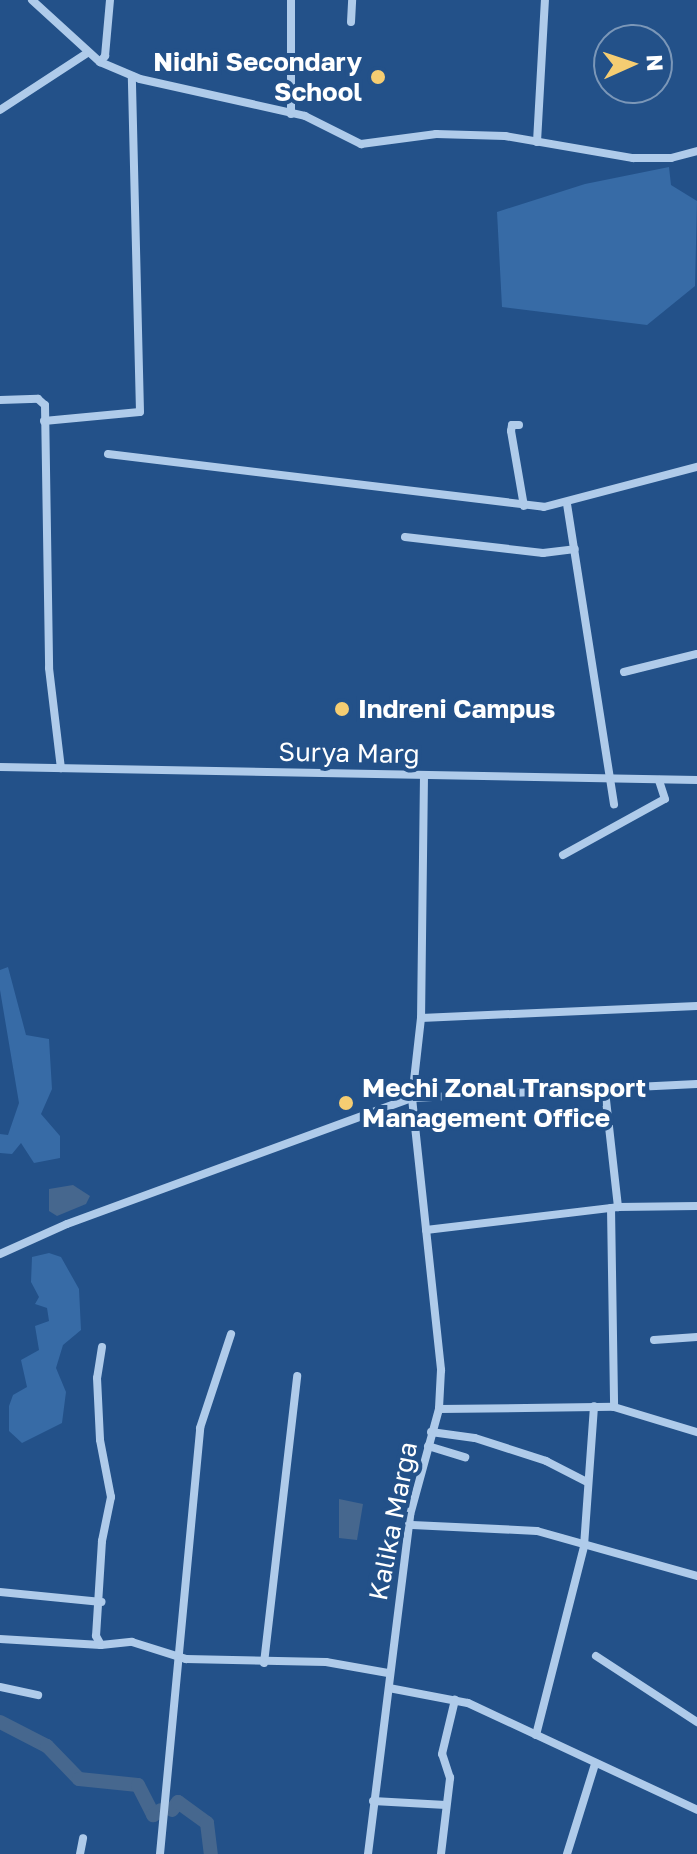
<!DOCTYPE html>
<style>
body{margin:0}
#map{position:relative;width:697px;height:1854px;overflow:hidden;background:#235189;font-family:"Golos Text",sans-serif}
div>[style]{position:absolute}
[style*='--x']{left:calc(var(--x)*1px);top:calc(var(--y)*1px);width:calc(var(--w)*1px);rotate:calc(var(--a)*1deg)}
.green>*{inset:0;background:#376ba6}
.water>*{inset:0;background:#46678e}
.river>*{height:14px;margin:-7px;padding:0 7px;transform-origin:7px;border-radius:7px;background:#46678e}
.minor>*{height:8px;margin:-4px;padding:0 4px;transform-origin:4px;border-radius:4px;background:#afcbea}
.dots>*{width:22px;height:22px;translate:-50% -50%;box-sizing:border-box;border:4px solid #235189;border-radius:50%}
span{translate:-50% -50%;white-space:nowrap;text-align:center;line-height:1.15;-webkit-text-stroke:8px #235189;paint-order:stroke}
.poi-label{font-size:26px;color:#fff;font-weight:700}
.right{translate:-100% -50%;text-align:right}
.left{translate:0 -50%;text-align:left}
.street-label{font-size:26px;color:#fff}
.north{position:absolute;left:593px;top:24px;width:80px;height:80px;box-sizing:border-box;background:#235189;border:2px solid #7b97b8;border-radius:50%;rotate:87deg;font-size:22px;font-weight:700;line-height:32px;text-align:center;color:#fff}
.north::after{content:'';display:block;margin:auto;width:28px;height:36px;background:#f5cd72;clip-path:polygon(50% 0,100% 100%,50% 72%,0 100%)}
</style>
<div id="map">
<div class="green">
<i style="clip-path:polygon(669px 167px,671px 185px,697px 201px,695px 286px,647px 325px,502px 307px,497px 212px,585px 184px)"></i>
<i style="clip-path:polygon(8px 967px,26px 1035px,49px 1039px,52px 1089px,41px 1114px,60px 1136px,60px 1158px,34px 1163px,21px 1143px,12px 1154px,0 1153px,0 1134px,8px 1135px,19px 1103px,0 990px,0 970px)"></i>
<i style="clip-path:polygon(49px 1253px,61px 1257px,79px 1289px,81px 1330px,63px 1345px,56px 1368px,66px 1392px,62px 1423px,22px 1443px,9px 1431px,9px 1406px,13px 1395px,27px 1387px,21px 1360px,39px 1350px,35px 1326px,49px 1321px,47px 1308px,35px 1304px,39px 1297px,31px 1282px,32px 1257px)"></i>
</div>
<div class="water">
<i style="clip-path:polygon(73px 1185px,90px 1196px,86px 1204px,57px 1216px,49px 1211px,49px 1189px)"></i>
<i style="clip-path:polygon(339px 1499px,363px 1504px,357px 1540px,339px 1538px)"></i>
</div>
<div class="river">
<i style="--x:0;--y:1722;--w:53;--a:27.1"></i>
<i style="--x:47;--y:1746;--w:46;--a:45.9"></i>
<i style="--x:79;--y:1779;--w:59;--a:5.8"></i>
<i style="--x:138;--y:1785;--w:34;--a:63"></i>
<i style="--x:153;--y:1815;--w:9;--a:-32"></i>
<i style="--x:172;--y:1810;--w:10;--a:-53"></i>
<i style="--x:178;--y:1802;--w:36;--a:36"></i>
<i style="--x:207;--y:1823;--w:31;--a:83"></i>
</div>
<div class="minor">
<i style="--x:32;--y:0;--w:92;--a:42.4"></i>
<i style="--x:100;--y:62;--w:43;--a:23"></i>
<i style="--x:140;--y:79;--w:169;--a:12.6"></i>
<i style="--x:305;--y:116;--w:63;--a:26.6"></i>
<i style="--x:361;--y:144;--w:76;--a:-7.6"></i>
<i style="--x:436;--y:134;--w:69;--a:1.7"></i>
<i style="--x:505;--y:136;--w:130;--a:9.8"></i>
<i style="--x:633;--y:158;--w:38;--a:0"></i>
<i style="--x:671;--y:158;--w:27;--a:-15"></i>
<i style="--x:291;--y:0;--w:114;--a:90"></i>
<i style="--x:351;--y:22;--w:22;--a:-87"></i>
<i style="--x:100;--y:62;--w:8;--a:-50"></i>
<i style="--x:105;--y:56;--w:56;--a:-84.9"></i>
<i style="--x:0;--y:110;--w:104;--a:-33.2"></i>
<i style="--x:537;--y:142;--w:142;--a:-86.8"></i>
<i style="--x:0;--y:400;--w:38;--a:-2"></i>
<i style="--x:38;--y:399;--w:9;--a:41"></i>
<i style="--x:45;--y:405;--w:263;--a:89.1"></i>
<i style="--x:49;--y:668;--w:101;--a:83.2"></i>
<i style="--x:44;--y:421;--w:96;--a:-5.4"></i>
<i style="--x:140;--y:412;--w:336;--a:-91.4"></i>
<i style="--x:519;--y:425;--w:7;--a:180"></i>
<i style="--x:512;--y:425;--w:6;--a:99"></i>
<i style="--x:511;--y:431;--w:76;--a:80.2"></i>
<i style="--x:108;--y:454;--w:439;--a:6.9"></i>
<i style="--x:544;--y:507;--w:158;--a:-14.7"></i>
<i style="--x:567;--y:504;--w:304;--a:81.1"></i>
<i style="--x:405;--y:537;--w:139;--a:6.6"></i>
<i style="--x:543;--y:553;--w:32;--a:-7"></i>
<i style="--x:624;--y:672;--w:75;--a:-13.9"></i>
<i style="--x:0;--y:767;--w:697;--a:1.07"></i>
<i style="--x:424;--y:775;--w:243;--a:90.7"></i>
<i style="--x:421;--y:1018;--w:81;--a:96.4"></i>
<i style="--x:412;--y:1098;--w:274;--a:83.9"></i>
<i style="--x:441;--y:1370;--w:39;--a:93"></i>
<i style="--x:563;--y:855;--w:116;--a:-28.8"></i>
<i style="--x:665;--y:799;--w:20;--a:-108"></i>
<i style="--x:421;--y:1018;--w:276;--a:-2.5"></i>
<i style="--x:605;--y:1091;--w:117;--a:83.6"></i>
<i style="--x:611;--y:1208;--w:199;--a:89.1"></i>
<i style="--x:426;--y:1230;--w:193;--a:-6.8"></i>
<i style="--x:618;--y:1207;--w:79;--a:-0.7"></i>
<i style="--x:0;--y:1254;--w:73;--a:-24.1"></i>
<i style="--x:67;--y:1224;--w:367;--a:-20.1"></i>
<i style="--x:412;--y:1098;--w:285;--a:-2.8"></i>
<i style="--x:654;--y:1340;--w:43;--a:-4"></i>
<i style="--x:102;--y:1347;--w:31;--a:99"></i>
<i style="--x:97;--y:1378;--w:62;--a:87.2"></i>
<i style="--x:100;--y:1440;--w:58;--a:79.1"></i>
<i style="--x:111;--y:1497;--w:45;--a:101.6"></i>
<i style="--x:102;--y:1541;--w:95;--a:93.6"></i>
<i style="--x:96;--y:1636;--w:10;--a:61"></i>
<i style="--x:101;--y:1645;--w:31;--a:-6"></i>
<i style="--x:132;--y:1642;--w:57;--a:17.5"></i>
<i style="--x:186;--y:1659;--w:140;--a:1.2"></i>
<i style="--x:326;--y:1662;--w:63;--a:10.1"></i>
<i style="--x:431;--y:1432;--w:44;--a:7.8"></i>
<i style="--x:475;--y:1438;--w:75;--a:17.9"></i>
<i style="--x:546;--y:1461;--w:46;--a:27.1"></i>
<i style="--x:428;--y:1446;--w:39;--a:17"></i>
<i style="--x:412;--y:1525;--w:125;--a:2.7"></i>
<i style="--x:537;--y:1531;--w:166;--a:15.7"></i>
<i style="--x:0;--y:1592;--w:102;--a:5.6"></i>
<i style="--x:0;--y:1639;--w:101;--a:3.4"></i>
<i style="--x:596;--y:1656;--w:121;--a:33.2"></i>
<i style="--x:264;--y:1663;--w:289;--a:-83.4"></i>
<i style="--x:0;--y:1687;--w:39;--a:12"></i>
<i style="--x:389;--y:1688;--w:80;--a:10.8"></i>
<i style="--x:468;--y:1703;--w:253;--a:25"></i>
<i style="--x:536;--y:1735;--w:195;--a:-75.7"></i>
<i style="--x:584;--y:1546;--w:140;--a:-85.9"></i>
<i style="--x:373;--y:1801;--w:73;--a:3.1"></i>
<i style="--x:80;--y:1854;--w:16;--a:-79"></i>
<i style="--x:160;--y:1854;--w:428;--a:-84.6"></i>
<i style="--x:200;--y:1428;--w:99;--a:-71.7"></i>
<i style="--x:368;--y:1854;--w:342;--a:-82.9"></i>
<i style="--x:410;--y:1515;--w:110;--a:-74.7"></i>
<i style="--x:439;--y:1409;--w:175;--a:-0.7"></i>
<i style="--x:614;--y:1407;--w:87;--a:16.8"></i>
<i style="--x:441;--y:1854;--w:77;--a:-83.2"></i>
<i style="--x:450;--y:1778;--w:25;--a:-108"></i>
<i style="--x:442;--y:1754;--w:56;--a:-76.5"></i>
<i style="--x:567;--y:1854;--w:94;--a:-72.7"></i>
</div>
<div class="dots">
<i style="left:378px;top:77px;background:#f5cd72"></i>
<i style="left:342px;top:709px;background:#f5cd72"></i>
<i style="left:346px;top:1103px;background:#f5cd72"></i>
</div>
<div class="poi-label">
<span class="right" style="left:362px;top:77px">Nidhi Secondary<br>School</span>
<span class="left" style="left:358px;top:709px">Indreni Campus</span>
<span class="left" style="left:362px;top:1103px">Mechi Zonal Transport<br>Management Office</span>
</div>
<div class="street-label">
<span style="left:349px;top:753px;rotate:1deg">Surya Marg</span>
<span style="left:393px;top:1521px;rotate:-79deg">Kalika Marga</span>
</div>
<div class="north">N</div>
</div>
